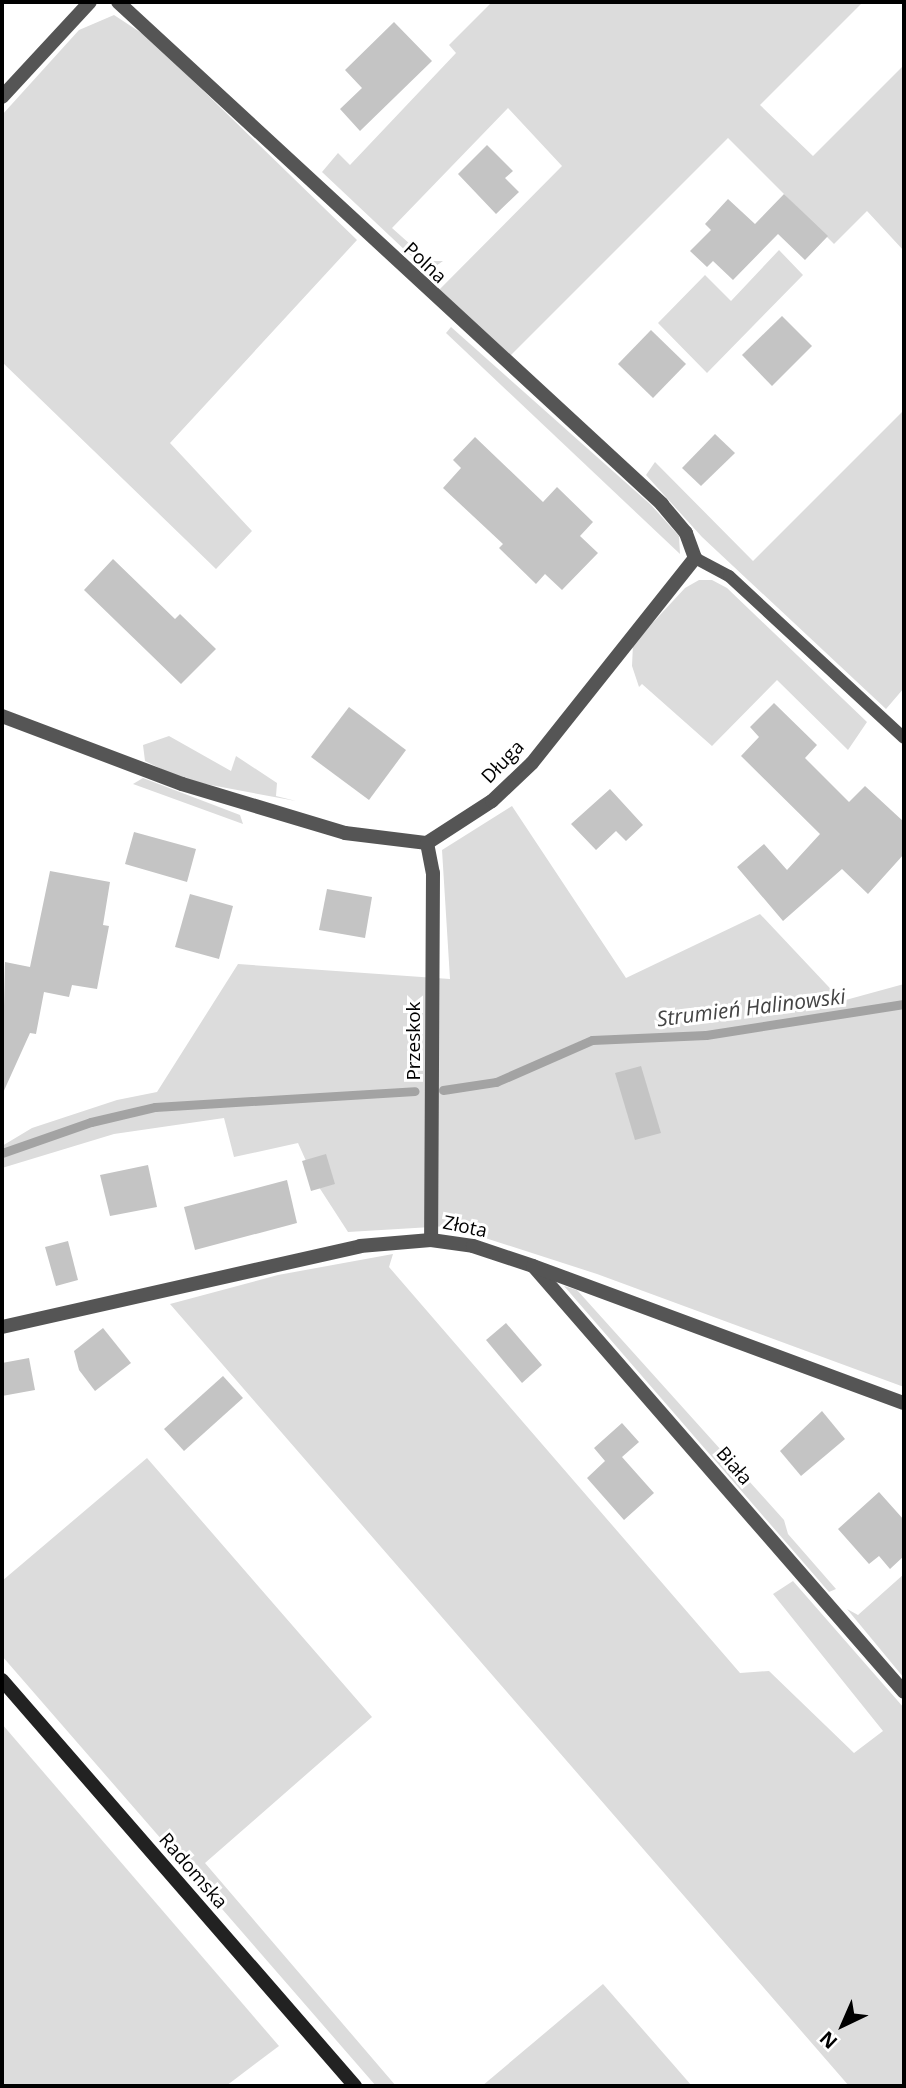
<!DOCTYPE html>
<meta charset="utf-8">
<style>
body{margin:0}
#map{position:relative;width:906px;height:2088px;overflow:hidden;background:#fff;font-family:"Open Sans",sans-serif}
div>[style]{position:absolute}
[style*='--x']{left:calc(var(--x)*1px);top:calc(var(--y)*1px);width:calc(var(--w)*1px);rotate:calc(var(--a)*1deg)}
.green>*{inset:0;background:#dcdcdc}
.stream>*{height:9px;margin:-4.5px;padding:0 4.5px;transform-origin:4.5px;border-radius:4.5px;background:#a3a3a3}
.building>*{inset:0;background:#c4c4c4}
.lane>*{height:12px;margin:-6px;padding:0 6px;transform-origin:6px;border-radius:6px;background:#555}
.street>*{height:14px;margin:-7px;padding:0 7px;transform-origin:7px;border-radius:7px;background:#555}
.secondary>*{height:14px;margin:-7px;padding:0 7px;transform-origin:7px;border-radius:7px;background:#222}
span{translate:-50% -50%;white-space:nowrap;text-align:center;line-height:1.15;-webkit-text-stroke:6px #fff;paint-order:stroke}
.street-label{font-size:19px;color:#000}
.water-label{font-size:21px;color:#444;font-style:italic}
.frame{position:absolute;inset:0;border:4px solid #000;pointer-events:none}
.north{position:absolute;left:808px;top:1990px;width:70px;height:70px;-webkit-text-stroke:5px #fff;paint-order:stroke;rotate:224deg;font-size:19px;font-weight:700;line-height:28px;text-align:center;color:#000}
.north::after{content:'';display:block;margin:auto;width:24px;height:32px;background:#000;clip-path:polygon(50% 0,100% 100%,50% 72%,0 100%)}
</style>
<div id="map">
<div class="green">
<i style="clip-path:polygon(492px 2px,863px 2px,760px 105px,813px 156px,904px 65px,904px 251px,867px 211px,834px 244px,728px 138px,509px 357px,439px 290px,562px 166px,508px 108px,392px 228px,429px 261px,443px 261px,433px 268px,425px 269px,322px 172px,338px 153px,350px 165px,456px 53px,449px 45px)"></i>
<i style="clip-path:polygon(114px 15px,149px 38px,357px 240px,170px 443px,252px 531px,216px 569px,2px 362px,2px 115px,79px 30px)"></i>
<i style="clip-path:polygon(779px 250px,803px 275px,707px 373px,658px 323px,705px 275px,731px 301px)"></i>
<i style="clip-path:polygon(451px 327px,651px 505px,679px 536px,680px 554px,446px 333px)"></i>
<i style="clip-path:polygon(904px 410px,904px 688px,886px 709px,702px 537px,646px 475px,655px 462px,753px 561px)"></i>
<i style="clip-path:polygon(699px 580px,712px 580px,727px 588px,867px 722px,848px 750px,777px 680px,712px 746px,642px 684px,639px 687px,632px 666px,633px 644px,685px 588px)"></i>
<i style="clip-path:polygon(169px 736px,231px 771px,236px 756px,277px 783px,276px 796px,296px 801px,184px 780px,145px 761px,143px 745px)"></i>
<i style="clip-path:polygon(143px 778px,240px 815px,243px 824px,133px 784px)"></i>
<i style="clip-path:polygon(512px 806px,626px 978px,760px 914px,842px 1001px,904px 984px,904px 1387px,597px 1274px,448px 1226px,348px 1232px,315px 1181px,298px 1143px,234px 1157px,224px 1118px,114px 1134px,2px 1168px,2px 1146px,32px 1128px,117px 1100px,157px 1092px,238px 964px,450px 979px,442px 850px)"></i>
<i style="clip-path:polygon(393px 1254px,389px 1267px,740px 1673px,769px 1671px,854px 1753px,883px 1731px,773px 1594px,793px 1581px,904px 1708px,904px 2086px,849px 2086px,170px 1304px,278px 1275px)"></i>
<i style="clip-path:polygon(564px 1286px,577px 1290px,784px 1520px,788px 1534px,836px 1589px,829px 1592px)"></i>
<i style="clip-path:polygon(147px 1458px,372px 1717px,205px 1863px,396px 2086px,376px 2086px,2px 1656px,2px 1581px)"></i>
<i style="clip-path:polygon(904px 1574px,904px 1678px,847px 1609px,858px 1615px)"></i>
<i style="clip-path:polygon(2px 1724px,279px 2046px,226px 2086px,2px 2086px)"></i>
<i style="clip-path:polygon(603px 1984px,692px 2086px,482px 2086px)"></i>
</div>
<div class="stream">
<i style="--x:443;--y:1090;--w:54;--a:-8.6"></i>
<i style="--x:496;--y:1082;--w:105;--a:-23.6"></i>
<i style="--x:592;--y:1040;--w:114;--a:-2.5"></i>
<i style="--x:706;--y:1035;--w:200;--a:-8.9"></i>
<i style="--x:2;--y:1153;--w:94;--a:-19.2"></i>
<i style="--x:91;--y:1122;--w:66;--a:-13.2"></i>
<i style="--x:155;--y:1107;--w:260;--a:-3.5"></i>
</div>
<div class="building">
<i style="clip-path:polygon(394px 22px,432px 61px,360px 131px,340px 109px,362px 88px,345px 70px)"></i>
<i style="clip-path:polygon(487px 145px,513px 171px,505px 178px,519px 192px,496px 214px,458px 174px)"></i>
<i style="clip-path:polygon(784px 194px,828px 236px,805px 260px,778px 234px,733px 280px,713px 261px,707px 267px,690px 251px,711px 230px,705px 224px,728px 199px,755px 224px)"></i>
<i style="clip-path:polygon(782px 316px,812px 346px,772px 386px,742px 355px)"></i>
<i style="clip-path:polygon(651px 330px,686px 364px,653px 398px,618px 364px)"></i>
<i style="clip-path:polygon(715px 434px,735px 453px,701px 486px,682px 468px)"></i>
<i style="clip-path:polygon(475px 437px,543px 502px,557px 487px,593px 522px,580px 536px,598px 553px,562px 590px,545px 574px,536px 584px,499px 548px,503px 544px,443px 488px,461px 468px,453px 460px)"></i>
<i style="clip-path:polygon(113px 559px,175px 619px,180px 614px,216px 649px,181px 684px,84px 590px)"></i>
<i style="clip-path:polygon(774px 703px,817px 745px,805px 758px,849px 802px,865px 786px,904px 822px,904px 854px,868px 894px,842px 869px,783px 921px,737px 867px,764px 844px,787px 870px,820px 834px,741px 756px,759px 737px,750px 727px)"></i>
<i style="clip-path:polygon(349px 707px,406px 750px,369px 800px,311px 757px)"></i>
<i style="clip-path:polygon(610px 789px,643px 825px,626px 841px,616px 831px,596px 850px,571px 824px)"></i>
<i style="clip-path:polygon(134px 832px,196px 849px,187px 882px,125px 864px)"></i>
<i style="clip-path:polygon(50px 871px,110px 882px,103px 925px,109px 926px,97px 989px,72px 985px,69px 997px,44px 992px,36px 1034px,30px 1033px,2px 1095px,5px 962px,30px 967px)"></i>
<i style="clip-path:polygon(327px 889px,372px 897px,365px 938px,319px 930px)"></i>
<i style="clip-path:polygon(190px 894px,233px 906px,219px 959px,175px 947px)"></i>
<i style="clip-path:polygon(641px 1066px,661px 1133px,635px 1140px,615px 1073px)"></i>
<i style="clip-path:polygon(326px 1154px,335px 1184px,311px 1191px,302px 1161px)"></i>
<i style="clip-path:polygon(148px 1165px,157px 1207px,110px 1216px,100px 1175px)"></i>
<i style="clip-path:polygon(287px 1180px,297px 1223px,195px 1250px,184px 1207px)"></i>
<i style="clip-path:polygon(68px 1241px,78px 1280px,56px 1286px,45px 1247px)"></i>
<i style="clip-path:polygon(506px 1323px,542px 1365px,522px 1383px,486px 1340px)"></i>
<i style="clip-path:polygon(103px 1328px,131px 1363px,95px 1391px,79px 1370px,74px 1351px)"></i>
<i style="clip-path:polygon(29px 1358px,35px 1390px,2px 1396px,2px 1363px)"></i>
<i style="clip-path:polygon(223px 1376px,243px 1398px,184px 1451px,164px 1429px)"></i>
<i style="clip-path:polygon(822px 1411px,845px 1439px,801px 1476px,780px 1451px)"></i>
<i style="clip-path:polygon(622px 1423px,639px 1442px,622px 1457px,654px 1493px,624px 1520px,587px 1478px,605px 1461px,594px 1448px)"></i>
<i style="clip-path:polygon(879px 1492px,904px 1520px,904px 1556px,890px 1569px,879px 1556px,869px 1564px,838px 1529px)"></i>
</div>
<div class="lane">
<i style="--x:695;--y:558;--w:38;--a:28"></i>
<i style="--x:729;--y:576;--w:238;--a:42.8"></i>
</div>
<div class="street">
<i style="--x:2;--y:97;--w:129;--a:-47.2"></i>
<i style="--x:2;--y:716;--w:192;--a:20.7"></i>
<i style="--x:182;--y:784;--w:170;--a:16.7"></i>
<i style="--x:345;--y:833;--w:83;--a:7"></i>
<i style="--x:427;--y:843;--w:77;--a:-32.9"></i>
<i style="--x:492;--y:801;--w:55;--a:-43.5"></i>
<i style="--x:532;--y:763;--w:262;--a:-51.5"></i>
<i style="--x:695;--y:558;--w:27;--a:-110"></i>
<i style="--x:686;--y:533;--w:38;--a:-130"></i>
<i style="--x:662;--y:504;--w:740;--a:-137.3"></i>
<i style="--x:427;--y:843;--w:31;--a:79"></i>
<i style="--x:433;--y:873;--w:367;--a:90.3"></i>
<i style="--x:534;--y:1267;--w:563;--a:48.96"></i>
<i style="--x:2;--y:1327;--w:367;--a:-12.7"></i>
<i style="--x:360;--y:1246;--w:71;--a:-4.8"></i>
<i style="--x:431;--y:1240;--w:42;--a:8.1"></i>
<i style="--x:473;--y:1246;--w:63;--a:18.4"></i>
<i style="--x:533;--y:1266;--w:395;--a:20.3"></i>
</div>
<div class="secondary">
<i style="--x:2;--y:1680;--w:538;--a:48.99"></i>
</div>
<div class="street-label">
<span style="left:425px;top:263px;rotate:43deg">Polna</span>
<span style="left:503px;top:762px;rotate:-46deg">Długa</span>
<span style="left:414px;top:1041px;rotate:-90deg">Przeskok</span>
<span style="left:465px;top:1227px;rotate:12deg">Złota</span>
<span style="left:734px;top:1466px;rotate:49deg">Biała</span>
<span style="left:193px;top:1871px;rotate:49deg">Radomska</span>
</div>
<div class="water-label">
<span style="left:751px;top:1007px;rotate:-7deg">Strumień Halinowski</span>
</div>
<div class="frame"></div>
<div class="north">N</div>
</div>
